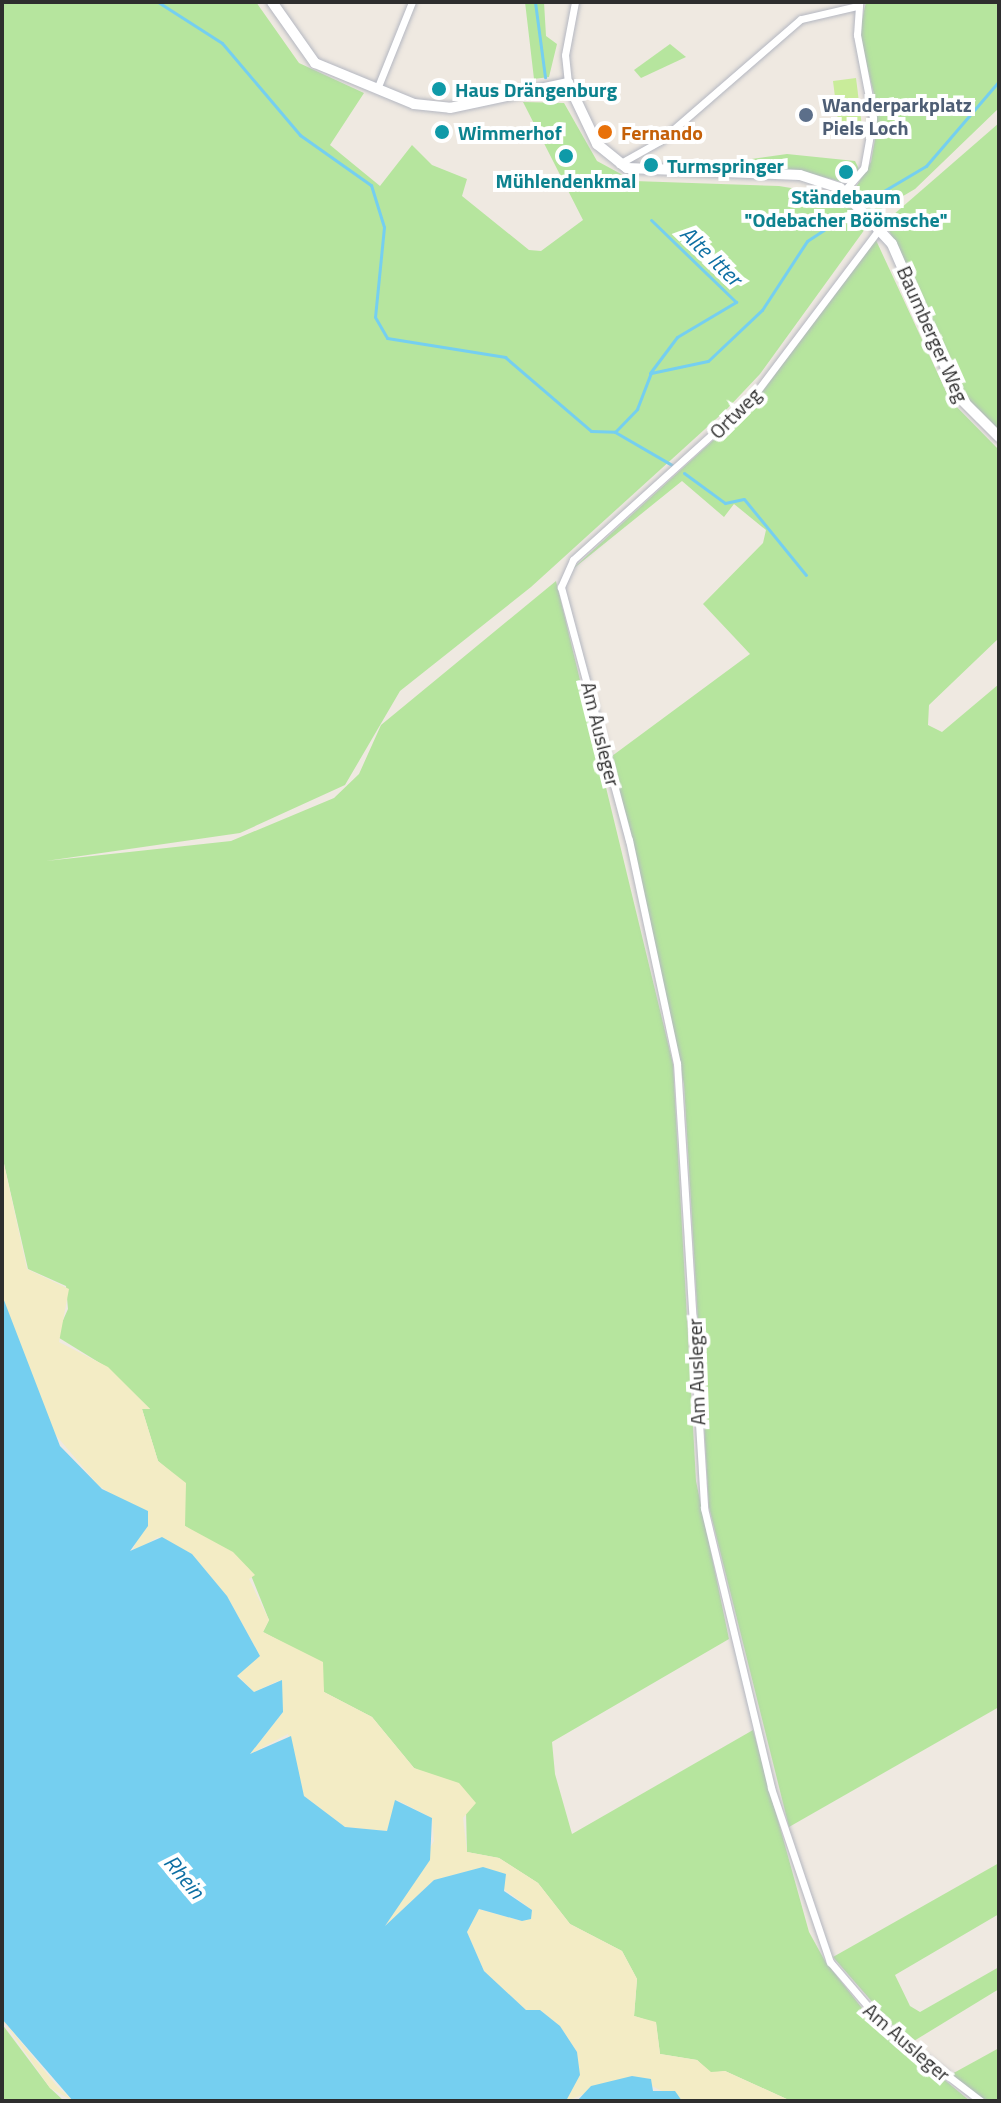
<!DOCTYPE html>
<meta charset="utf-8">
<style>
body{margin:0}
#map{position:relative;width:1001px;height:2103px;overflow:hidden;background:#efe9e1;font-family:"Titillium Web",sans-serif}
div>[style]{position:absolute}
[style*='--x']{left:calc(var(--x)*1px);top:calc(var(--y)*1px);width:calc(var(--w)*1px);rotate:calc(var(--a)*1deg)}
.green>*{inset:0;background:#b6e59e}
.sand>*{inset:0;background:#f3ecc5}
.pitch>*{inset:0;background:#c9ec9a}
.water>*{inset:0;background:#75cff0}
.stream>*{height:3px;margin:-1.5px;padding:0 1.5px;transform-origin:1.5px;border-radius:1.5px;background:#75cff0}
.roads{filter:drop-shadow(0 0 2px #b4b7c1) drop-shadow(0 0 2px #b4b7c1)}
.street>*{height:7px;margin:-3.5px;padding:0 3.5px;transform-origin:3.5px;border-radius:3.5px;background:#fff}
.secondary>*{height:10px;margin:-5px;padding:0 5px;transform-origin:5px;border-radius:5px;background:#fff}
.dots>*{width:22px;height:22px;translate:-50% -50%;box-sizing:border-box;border:4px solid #fff;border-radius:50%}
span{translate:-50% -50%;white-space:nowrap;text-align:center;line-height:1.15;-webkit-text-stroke:8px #fff;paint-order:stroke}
.culture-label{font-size:20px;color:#0d838f;font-weight:700}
.left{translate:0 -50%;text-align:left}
.service-label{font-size:20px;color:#4e5e75;font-weight:700}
.food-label{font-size:20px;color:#c56008;font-weight:700}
.street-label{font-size:20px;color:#2e2e2e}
.water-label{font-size:22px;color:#0d6fa3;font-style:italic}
.frame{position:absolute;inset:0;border:4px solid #2e2e2e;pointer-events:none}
</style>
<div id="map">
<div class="green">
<i style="clip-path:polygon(2px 2px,256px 2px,299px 63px,364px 93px,330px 145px,380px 186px,412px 145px,432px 165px,467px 179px,462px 196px,529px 250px,541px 251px,583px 220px,523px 102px,564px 103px,597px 161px,634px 181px,779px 186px,827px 194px,844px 207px,871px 162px,875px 139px,875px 98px,859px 34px,866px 2px,999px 2px,999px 108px,915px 189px,859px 222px,865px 229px,760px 374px,726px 410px,531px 587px,400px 691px,345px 785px,240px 833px,46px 861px,231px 841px,334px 798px,359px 774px,381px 725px,556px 581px,673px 1064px,696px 1481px,729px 1639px,552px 1742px,555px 1774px,572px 1834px,753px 1730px,809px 1932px,825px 1961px,869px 2017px,970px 2101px,791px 2101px,725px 2071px,711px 2073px,697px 2060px,660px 2054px,656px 2023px,634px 2016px,637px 1979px,622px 1951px,570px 1924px,538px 1883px,499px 1858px,467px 1852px,466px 1811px,442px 1783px,414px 1768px,372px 1717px,324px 1692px,319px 1662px,263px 1632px,269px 1620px,248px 1568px,185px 1526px,179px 1479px,158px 1461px,142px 1409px,150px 1409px,108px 1368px,56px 1336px,68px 1309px,66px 1286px,28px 1269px,2px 1155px)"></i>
<i style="clip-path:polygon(525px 2px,544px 2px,546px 36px,557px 44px,549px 77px,534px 79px)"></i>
<i style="clip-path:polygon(670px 44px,686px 57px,641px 78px,634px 70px)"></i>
<i style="clip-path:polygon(999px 123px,999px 432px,969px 403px,885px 222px)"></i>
<i style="clip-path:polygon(787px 154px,855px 161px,859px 169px,842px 182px,801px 171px,694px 167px)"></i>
<i style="clip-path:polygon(875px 238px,950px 400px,999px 450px,999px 638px,929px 705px,928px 725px,942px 732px,999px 684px,999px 1707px,789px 1827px,709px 1507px,684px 1084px,612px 756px,750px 654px,703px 604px,763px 543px,766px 530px,734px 504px,724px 517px,682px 481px,568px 573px,754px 403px)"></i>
<i style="clip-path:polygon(999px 1863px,999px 1914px,895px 1975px,910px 2006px,920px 2012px,999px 1967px,999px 1989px,909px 2044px,833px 1957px)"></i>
<i style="clip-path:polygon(2px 2024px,50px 2088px,64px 2101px,2px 2101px)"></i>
<i style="clip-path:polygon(999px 2048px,999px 2101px,980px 2098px,950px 2075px)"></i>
</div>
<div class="sand">
<i style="clip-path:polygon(2px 1155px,27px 1269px,69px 1289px,59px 1342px,108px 1367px,150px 1409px,142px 1409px,158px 1461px,186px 1483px,185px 1526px,233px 1552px,255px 1575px,249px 1579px,269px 1620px,263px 1632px,323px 1662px,324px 1692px,372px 1717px,414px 1768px,459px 1783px,476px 1803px,463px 1818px,467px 1852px,499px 1858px,538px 1883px,570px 1924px,622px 1951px,637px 1979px,634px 2016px,656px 2022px,660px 2054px,697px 2060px,711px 2072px,725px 2071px,791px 2101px,682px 2101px,632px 2076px,566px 2101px,577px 2052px,560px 2026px,540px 2010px,526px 2010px,484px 1971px,467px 1932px,478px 1909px,522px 1921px,532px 1910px,477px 1869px,434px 1880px,385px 1926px,434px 1841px,432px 1818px,397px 1800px,387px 1831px,345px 1827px,304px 1796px,288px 1734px,250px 1754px,283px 1712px,278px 1681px,254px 1692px,235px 1673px,260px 1656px,227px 1596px,192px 1554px,158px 1537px,132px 1553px,145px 1517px,98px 1485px,49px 1427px,2px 1295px)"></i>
<i style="clip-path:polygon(2px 2019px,57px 2086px,73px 2101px,50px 2088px)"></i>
</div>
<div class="pitch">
<i style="clip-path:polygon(856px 78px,863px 135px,840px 137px,833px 81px)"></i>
</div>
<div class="water">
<i style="clip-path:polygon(2px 1295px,60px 1446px,102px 1489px,148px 1511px,148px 1526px,130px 1551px,162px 1537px,192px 1554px,227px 1596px,260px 1656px,237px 1676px,254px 1692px,282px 1680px,283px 1712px,250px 1754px,291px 1736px,304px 1796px,345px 1827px,387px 1831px,395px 1800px,432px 1818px,430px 1860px,385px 1926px,434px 1880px,483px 1867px,506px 1874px,504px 1891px,532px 1910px,531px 1919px,522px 1921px,479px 1909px,467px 1932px,484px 1971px,526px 2010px,540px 2010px,560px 2026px,577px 2052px,580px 2075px,566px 2101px,73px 2101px,2px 2019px)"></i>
<i style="clip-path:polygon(632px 2076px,651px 2079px,653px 2091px,675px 2091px,682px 2101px,577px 2101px,591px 2086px)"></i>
</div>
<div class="stream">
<i style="--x:158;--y:2;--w:76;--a:32.6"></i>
<i style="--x:222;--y:43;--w:121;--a:49.7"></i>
<i style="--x:300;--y:135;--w:87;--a:35.2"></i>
<i style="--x:371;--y:185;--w:44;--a:72.8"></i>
<i style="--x:384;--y:227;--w:90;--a:95.7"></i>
<i style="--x:375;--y:317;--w:24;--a:60"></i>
<i style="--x:387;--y:338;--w:120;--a:9.1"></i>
<i style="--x:505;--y:357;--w:113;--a:40.7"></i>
<i style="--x:591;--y:431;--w:24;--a:2"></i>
<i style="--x:615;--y:432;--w:32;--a:-46"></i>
<i style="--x:637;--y:409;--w:39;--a:-69"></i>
<i style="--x:651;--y:373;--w:58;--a:-11.9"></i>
<i style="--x:708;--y:361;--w:74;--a:-43.4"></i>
<i style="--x:762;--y:310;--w:82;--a:-56.9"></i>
<i style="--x:807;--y:241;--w:56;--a:-33.4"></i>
<i style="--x:535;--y:2;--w:76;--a:82.4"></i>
<i style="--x:860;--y:205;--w:77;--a:-30.6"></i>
<i style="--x:926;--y:166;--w:112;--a:-49.3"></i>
<i style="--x:650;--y:373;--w:45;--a:-53.1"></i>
<i style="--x:677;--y:337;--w:69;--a:-30.7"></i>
<i style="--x:736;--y:302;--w:118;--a:-136"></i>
<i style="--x:615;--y:432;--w:66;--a:30.1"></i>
<i style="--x:684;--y:473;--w:51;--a:36.2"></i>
<i style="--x:725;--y:503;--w:19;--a:-12"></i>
<i style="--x:744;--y:499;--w:98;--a:50.8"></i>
</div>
<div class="roads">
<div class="street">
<i style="--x:568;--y:83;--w:28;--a:-96"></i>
<i style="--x:565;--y:55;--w:54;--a:-79.3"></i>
<i style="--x:377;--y:89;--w:94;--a:-68.1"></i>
<i style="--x:619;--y:164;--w:47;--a:-29.3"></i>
<i style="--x:660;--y:141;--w:186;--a:-40.9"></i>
<i style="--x:801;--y:19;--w:57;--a:-13.1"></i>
<i style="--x:844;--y:191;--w:30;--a:-49"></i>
<i style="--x:864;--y:168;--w:51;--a:-79.8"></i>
<i style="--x:873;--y:118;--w:85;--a:-100.9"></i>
<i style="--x:857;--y:35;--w:31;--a:-86"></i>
<i style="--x:880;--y:228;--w:214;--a:127"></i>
<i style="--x:751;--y:399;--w:240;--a:137.9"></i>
<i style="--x:573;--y:560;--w:30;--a:114"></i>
<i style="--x:561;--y:587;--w:262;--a:75"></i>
<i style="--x:629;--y:840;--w:228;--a:77.9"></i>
<i style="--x:677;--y:1063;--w:446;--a:86.5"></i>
<i style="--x:704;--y:1508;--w:288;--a:76.5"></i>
<i style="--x:771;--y:1788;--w:184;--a:71.3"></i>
<i style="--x:830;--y:1962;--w:89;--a:49.5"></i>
<i style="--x:888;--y:2030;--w:117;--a:37.4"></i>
</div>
<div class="secondary">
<i style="--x:272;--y:2;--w:75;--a:54.8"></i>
<i style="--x:315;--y:63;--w:107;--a:22.5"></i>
<i style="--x:414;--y:104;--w:36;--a:6"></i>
<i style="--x:450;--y:108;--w:121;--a:-12"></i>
<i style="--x:568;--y:83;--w:68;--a:64.6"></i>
<i style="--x:597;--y:144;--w:38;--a:39"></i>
<i style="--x:627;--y:168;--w:173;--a:2.3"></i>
<i style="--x:800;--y:175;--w:42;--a:18"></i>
<i style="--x:840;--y:188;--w:76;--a:47.1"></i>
<i style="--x:892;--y:244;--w:166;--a:66.5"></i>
<i style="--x:958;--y:396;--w:58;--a:45"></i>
</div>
</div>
<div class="dots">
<i style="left:439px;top:89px;background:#0f9aa8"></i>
<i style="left:806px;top:115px;background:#5c6f8a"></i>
<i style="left:442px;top:132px;background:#0f9aa8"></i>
<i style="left:605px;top:132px;background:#e8710a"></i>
<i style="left:566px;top:156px;background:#0f9aa8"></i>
<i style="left:651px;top:165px;background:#0f9aa8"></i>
<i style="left:846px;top:172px;background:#0f9aa8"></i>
</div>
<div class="culture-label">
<span class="left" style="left:455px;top:89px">Haus Drängenburg</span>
<span class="left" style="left:458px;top:132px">Wimmerhof</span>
<span class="left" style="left:667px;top:165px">Turmspringer</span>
<span style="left:566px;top:180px">Mühlendenkmal</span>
<span style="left:846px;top:208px">Ständebaum<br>"Odebacher Böömsche"</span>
</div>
<div class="service-label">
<span class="left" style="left:822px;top:116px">Wanderparkplatz<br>Piels Loch</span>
</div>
<div class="food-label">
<span class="left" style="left:621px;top:132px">Fernando</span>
</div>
<div class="street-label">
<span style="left:933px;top:334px;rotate:66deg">Baumberger Weg</span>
<span style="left:735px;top:413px;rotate:-45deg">Ortweg</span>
<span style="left:601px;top:734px;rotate:76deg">Am Ausleger</span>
<span style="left:696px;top:1372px;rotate:-92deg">Am Ausleger</span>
<span style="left:907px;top:2042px;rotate:41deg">Am Ausleger</span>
</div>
<div class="water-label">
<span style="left:711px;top:256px;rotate:44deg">Alte Itter</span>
<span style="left:184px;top:1877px;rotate:50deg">Rhein</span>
</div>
<div class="frame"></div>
</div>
